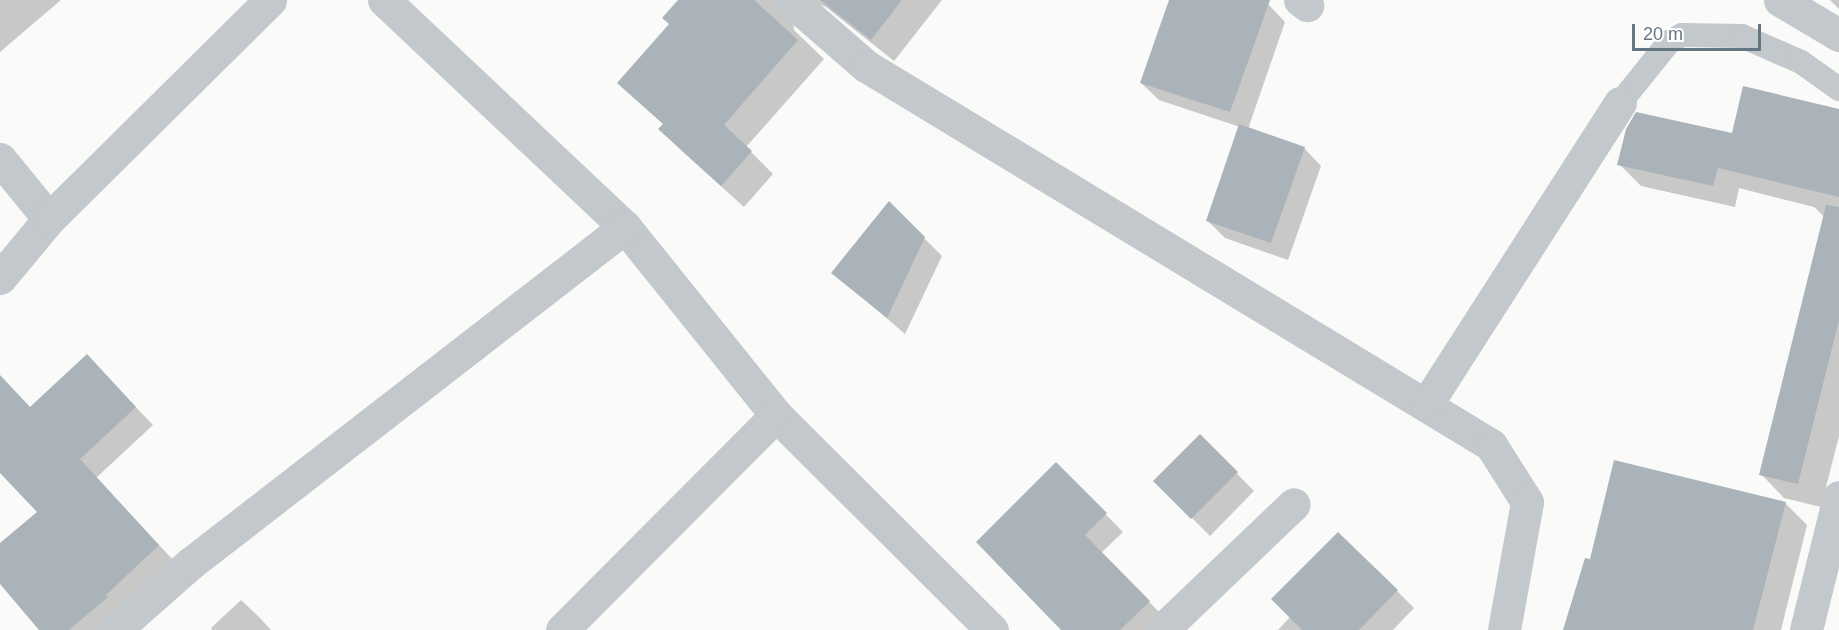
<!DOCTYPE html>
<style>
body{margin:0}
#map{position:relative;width:1839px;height:630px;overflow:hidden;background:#fafaf8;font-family:Helvetica,sans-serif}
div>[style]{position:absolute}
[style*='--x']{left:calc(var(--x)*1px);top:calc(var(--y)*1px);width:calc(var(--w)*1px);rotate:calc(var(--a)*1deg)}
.shadow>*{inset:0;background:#0003}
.building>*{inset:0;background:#aab3b9}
.service>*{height:24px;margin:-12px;padding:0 12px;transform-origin:12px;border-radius:12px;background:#c3c8cc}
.minor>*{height:33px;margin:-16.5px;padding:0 16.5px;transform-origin:16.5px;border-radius:16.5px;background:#c3c8cc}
span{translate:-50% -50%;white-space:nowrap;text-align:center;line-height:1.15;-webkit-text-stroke:6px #fff;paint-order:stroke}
.scale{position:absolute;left:1632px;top:24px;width:129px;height:27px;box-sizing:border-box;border:3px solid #657683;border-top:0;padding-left:8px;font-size:18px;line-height:21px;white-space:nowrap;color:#657683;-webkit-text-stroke:4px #fff;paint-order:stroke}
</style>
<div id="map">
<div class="shadow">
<i style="clip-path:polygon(0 0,61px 0,0 52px)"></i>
<i style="clip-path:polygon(680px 0,942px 0,894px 61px,826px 7px,816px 3px,793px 20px,794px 30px,824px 59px,746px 147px,773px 174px,744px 207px,682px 151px,660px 129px,664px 125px,619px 82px,671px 24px)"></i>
<i style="clip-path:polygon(1170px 0,1256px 0,1268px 4px,1285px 22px,1248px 129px,1304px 148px,1321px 166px,1288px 260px,1225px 238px,1207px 220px,1240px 127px,1159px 100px,1141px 83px)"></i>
<i style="clip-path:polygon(1830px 0,1839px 0,1839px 9px)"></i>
<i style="clip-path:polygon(1839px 111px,1839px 231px,1814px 207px,1739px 188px,1735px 207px,1641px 186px,1619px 164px)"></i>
<i style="clip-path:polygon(889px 203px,942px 256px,905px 334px,833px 272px)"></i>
<i style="clip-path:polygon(1839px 259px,1839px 436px,1821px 507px,1784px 498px,1761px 474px)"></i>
<i style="clip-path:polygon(104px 374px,153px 425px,96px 478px,176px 563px,107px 630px,41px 630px,0 581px,0 545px,39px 512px,0 470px,0 383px,31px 409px)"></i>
<i style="clip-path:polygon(1200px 436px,1254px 491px,1210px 536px,1155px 481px)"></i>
<i style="clip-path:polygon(1056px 464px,1123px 532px,1101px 553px,1166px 619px,1155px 630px,1064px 630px)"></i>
<i style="clip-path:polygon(1785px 503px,1807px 525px,1781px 630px,1565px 630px,1591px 561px)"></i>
<i style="clip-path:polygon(1397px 591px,1414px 608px,1393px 630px,1278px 630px,1290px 617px)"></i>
<i style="clip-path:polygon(241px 600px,259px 617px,271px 630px,212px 630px,211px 628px)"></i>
</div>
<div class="building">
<i style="clip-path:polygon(678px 0,754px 0,798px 40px,724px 125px,752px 151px,721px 186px,658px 129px,663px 124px,617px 83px,669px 24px,662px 18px)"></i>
<i style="clip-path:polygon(820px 0,902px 0,871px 40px)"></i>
<i style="clip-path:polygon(1169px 0,1270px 0,1230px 112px,1140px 83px)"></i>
<i style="clip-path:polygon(1743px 86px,1839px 109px,1839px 197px,1718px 168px,1713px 186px,1617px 165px,1626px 129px,1636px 112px,1732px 133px)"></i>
<i style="clip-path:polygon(1239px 124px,1305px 147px,1271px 243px,1206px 221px)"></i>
<i style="clip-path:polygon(889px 201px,925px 237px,887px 318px,831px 273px)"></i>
<i style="clip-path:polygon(1826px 205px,1839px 207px,1839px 320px,1798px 484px,1759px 475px)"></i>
<i style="clip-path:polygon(87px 354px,136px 407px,80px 459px,159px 545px,106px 595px,108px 597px,69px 630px,39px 630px,0 584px,0 543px,37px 512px,0 473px,0 375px,30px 407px)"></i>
<i style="clip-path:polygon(1200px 434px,1238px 472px,1191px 519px,1153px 481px)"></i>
<i style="clip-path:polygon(1614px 460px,1786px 502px,1753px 630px,1563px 630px,1585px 558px,1590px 559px)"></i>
<i style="clip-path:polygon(1056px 462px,1107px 513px,1085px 535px,1150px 601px,1120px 630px,1061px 630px,976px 542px)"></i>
<i style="clip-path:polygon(1338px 532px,1398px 590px,1359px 630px,1302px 630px,1271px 599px)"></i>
</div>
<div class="service">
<i style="--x:1620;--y:103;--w:78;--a:-51.2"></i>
<i style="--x:1669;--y:42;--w:15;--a:-28"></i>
<i style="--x:1682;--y:35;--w:60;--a:1"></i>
<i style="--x:1742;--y:36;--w:64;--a:23.8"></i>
<i style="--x:1801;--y:62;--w:47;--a:35.4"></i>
</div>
<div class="minor">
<i style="--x:384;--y:0;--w:331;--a:43.3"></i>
<i style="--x:625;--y:227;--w:241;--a:51.2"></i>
<i style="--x:776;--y:415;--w:305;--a:44.9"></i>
<i style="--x:790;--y:0;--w:101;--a:41"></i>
<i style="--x:866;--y:66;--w:731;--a:31.23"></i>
<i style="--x:1491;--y:445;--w:67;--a:57.7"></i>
<i style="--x:1527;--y:502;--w:130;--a:100.2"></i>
<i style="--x:1300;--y:0;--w:9;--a:36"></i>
<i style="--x:1780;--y:0;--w:69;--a:30.7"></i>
<i style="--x:0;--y:159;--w:77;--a:50.8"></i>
<i style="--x:0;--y:278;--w:77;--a:-50.3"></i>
<i style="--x:49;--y:219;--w:311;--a:-44.7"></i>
<i style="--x:1426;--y:405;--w:359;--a:-57.3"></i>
<i style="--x:115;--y:630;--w:101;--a:-41.4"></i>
<i style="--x:191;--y:563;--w:549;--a:-37.75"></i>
<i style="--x:562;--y:630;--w:303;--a:-45.1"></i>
<i style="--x:1162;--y:630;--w:182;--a:-43.7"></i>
<i style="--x:1806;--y:630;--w:137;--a:-76.1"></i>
</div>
<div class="scale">20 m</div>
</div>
